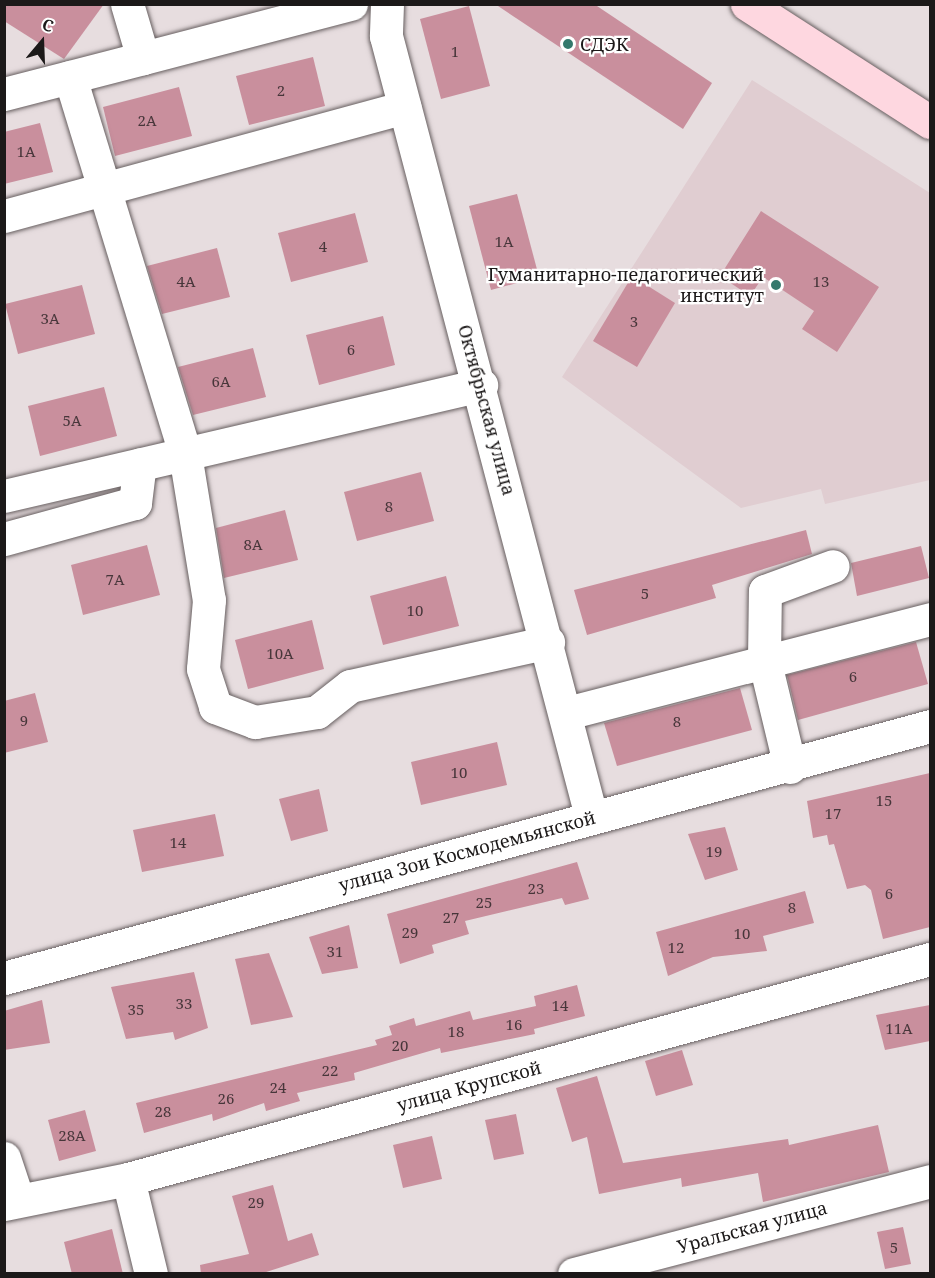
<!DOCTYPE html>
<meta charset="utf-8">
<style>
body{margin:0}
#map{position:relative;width:935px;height:1278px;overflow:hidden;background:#e7dddf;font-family:"Noto Serif",serif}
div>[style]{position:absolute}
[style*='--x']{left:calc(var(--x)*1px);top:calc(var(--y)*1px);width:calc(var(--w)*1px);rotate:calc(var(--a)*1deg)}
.built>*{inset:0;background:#e0cdd1}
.building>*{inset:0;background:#c98f9d}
.roads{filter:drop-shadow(0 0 2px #675f60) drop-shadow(0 0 2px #675f60)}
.minor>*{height:33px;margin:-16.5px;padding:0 16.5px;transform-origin:16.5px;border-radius:16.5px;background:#fff}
.major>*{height:33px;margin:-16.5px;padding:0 16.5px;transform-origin:16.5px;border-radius:16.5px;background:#fed7e0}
.dots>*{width:16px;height:16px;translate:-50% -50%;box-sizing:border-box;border:3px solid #fff;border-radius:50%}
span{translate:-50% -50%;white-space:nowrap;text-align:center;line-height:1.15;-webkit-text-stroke:4.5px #fff;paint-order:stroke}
.number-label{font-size:15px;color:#47363a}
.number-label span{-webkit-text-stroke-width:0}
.poi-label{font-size:18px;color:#1c1919}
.left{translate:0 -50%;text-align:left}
.right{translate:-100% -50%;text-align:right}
.street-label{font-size:18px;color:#1c1919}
.frame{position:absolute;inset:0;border:6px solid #1c1919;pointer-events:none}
.north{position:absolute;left:12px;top:12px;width:60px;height:60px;-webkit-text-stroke:4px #fff;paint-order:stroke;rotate:19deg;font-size:16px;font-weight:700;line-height:24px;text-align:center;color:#1c1919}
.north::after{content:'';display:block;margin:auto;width:21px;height:27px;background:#1c1919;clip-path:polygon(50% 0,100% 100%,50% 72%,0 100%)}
</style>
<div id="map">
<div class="built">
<i style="clip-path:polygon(752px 80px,930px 193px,930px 480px,825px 504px,821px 489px,741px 508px,562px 377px)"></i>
</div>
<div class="building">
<i style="clip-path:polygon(4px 4px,104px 4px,64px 59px,4px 21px)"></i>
<i style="clip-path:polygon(495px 4px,594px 4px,712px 83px,683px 129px)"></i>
<i style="clip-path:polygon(469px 6px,490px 86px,441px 99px,420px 19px)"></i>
<i style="clip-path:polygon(313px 57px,325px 106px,249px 125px,236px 76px)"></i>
<i style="clip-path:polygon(179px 87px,192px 136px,115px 156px,103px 107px)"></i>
<i style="clip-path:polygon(40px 123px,53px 172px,4px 184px,4px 132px)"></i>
<i style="clip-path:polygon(517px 194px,539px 277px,491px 290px,469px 206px)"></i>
<i style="clip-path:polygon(761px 211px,879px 287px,837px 352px,802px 329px,814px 311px,763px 277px,750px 296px,720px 276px)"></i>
<i style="clip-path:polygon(355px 213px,368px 262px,291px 282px,278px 233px)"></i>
<i style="clip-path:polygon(217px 248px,230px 297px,162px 314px,147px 266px)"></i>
<i style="clip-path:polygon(632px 276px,675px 303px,637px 367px,593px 341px)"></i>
<i style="clip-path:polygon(82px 285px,95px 334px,18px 354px,5px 304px)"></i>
<i style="clip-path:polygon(383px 316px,395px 365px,319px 385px,306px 335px)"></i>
<i style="clip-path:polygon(253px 348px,266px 397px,193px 415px,178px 367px)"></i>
<i style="clip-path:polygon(104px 387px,117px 436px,40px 456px,28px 406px)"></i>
<i style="clip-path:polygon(421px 472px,434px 521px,357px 541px,344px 492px)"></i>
<i style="clip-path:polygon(285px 510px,298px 560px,224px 578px,216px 528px)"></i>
<i style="clip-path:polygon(806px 530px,812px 554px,712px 585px,716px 598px,587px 635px,574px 590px)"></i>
<i style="clip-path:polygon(147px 545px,160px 595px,83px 615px,71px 565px)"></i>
<i style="clip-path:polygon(921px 546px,929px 578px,857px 596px,851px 563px)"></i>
<i style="clip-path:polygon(446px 576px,459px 626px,383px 645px,370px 596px)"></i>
<i style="clip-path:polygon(312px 620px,324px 669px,248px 689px,235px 640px)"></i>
<i style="clip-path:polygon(916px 642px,928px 684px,798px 720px,787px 675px)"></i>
<i style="clip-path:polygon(740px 688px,752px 730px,617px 766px,604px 723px)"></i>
<i style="clip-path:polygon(35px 693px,48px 742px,4px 753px,4px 701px)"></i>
<i style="clip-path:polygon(497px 742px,507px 785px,421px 805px,411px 762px)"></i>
<i style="clip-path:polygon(930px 773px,930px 927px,883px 939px,871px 890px,865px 885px,847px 889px,834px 844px,829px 845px,827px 835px,813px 838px,807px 801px)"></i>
<i style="clip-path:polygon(319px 789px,328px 831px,291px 841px,279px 799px)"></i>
<i style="clip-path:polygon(215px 814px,224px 856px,142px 872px,133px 830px)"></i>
<i style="clip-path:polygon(725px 827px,738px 870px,705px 880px,688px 834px)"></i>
<i style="clip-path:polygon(577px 862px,589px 899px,565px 905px,562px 898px,465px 921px,469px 934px,432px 945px,434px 953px,400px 964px,387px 914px)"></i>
<i style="clip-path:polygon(805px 891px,814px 923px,763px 936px,767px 951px,713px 957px,668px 976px,656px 932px)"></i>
<i style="clip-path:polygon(349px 925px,358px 968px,322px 974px,309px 937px)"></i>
<i style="clip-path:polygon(269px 953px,293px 1017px,251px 1025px,235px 959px)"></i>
<i style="clip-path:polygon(194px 972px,208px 1028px,175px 1040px,173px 1032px,126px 1039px,111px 987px)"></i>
<i style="clip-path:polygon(577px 985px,585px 1016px,534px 1029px,535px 1034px,441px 1053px,440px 1048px,354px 1073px,355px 1080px,297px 1093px,300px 1101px,266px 1111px,264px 1103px,213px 1121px,212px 1114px,144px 1133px,136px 1103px,377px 1045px,375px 1040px,392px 1035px,389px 1026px,414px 1018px,416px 1026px,470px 1011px,473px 1020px,536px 1006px,534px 996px)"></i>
<i style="clip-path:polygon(42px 1000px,50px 1043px,4px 1050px,4px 1011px)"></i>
<i style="clip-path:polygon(930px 1005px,930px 1041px,885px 1050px,876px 1015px)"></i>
<i style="clip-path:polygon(682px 1050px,693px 1085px,656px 1096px,645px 1061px)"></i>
<i style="clip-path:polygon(597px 1076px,623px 1163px,788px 1139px,789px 1145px,878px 1125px,889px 1172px,763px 1202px,758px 1173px,682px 1187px,681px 1178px,599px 1194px,587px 1137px,572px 1142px,556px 1088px)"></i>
<i style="clip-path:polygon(85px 1110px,96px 1151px,59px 1161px,48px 1120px)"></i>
<i style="clip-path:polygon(516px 1114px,524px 1154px,494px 1160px,485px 1120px)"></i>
<i style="clip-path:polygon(432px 1136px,442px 1179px,403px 1188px,393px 1145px)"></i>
<i style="clip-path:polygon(273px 1185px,288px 1241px,312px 1233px,319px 1255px,260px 1274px,201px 1274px,200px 1265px,249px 1254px,232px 1196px)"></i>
<i style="clip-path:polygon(903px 1227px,911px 1264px,885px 1269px,877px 1232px)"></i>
<i style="clip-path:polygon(112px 1229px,123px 1274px,72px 1274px,64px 1242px)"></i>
</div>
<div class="roads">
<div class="minor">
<i style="--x:387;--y:4;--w:32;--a:92"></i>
<i style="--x:386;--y:36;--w:806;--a:75.27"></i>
<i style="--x:143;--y:58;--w:215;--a:-14.6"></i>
<i style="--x:70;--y:77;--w:394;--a:73"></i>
<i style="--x:185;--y:454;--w:148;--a:80.7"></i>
<i style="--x:209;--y:600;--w:69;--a:95"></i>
<i style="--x:203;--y:669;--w:40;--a:72"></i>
<i style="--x:215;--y:707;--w:43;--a:20.6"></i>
<i style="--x:255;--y:722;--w:63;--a:-9.2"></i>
<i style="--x:317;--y:712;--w:42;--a:-38.2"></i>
<i style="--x:350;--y:686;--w:203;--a:-12.5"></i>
<i style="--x:4;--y:94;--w:144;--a:-14.5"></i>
<i style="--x:143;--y:58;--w:56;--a:-106.5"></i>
<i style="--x:4;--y:216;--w:415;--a:-15.2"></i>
<i style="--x:4;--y:496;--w:490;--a:-13.1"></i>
<i style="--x:4;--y:539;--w:136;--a:-15.4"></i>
<i style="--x:135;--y:503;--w:39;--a:-83"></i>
<i style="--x:567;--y:713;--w:375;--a:-14.5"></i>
<i style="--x:790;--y:767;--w:111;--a:-103.5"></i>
<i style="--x:764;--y:659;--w:68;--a:-89.2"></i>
<i style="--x:765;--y:591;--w:72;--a:-20.2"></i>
<i style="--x:4;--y:978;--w:960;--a:-15.22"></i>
<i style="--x:4;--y:1158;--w:44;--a:71.6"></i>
<i style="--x:128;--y:1179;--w:98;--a:76.4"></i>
<i style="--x:4;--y:1204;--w:126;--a:-11.4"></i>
<i style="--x:128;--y:1179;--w:832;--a:-15.34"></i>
<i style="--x:574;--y:1274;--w:368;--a:-14.6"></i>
</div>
<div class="major">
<i style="--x:747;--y:4;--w:218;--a:32.8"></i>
</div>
</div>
<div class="dots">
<i style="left:568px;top:44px;background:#34796d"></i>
<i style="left:776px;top:285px;background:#34796d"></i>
</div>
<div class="number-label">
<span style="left:455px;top:52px">1</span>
<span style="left:281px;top:91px">2</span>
<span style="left:147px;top:121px">2А</span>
<span style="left:26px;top:152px">1А</span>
<span style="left:504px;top:242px">1А</span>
<span style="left:323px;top:247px">4</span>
<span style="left:186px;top:282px">4А</span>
<span style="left:821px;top:282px">13</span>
<span style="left:50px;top:319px">3А</span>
<span style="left:634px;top:322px">3</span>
<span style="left:351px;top:350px">6</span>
<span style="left:221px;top:382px">6А</span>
<span style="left:72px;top:421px">5А</span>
<span style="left:389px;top:507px">8</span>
<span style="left:253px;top:545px">8А</span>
<span style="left:115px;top:580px">7А</span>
<span style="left:645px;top:594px">5</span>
<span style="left:415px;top:611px">10</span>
<span style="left:280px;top:654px">10А</span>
<span style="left:853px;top:677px">6</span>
<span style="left:24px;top:721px">9</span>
<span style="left:677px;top:722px">8</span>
<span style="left:459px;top:773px">10</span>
<span style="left:884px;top:801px">15</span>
<span style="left:833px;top:814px">17</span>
<span style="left:178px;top:843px">14</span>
<span style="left:714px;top:852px">19</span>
<span style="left:536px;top:889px">23</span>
<span style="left:889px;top:894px">6</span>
<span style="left:484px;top:903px">25</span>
<span style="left:792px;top:908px">8</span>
<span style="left:451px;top:918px">27</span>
<span style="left:410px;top:933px">29</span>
<span style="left:742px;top:934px">10</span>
<span style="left:676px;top:948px">12</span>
<span style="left:335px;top:952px">31</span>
<span style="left:184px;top:1004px">33</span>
<span style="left:560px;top:1006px">14</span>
<span style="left:136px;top:1010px">35</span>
<span style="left:514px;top:1025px">16</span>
<span style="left:899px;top:1029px">11А</span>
<span style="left:456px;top:1032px">18</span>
<span style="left:400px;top:1046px">20</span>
<span style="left:330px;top:1071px">22</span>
<span style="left:278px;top:1088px">24</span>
<span style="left:226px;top:1099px">26</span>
<span style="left:163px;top:1112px">28</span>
<span style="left:72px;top:1136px">28А</span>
<span style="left:256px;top:1203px">29</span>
<span style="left:894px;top:1248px">5</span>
</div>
<div class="poi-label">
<span class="left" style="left:580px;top:44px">СДЭК</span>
<span class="right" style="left:764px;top:285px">Гуманитарно-педагогический<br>институт</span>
</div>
<div class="street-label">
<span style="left:487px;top:410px;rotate:75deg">Октябрьская улица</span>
<span style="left:467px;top:851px;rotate:-15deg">улица Зои Космодемьянской</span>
<span style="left:469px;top:1086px;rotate:-15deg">улица Крупской</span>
<span style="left:752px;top:1227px;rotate:-15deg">Уральская улица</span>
</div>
<div class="frame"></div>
<div class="north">С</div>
</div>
